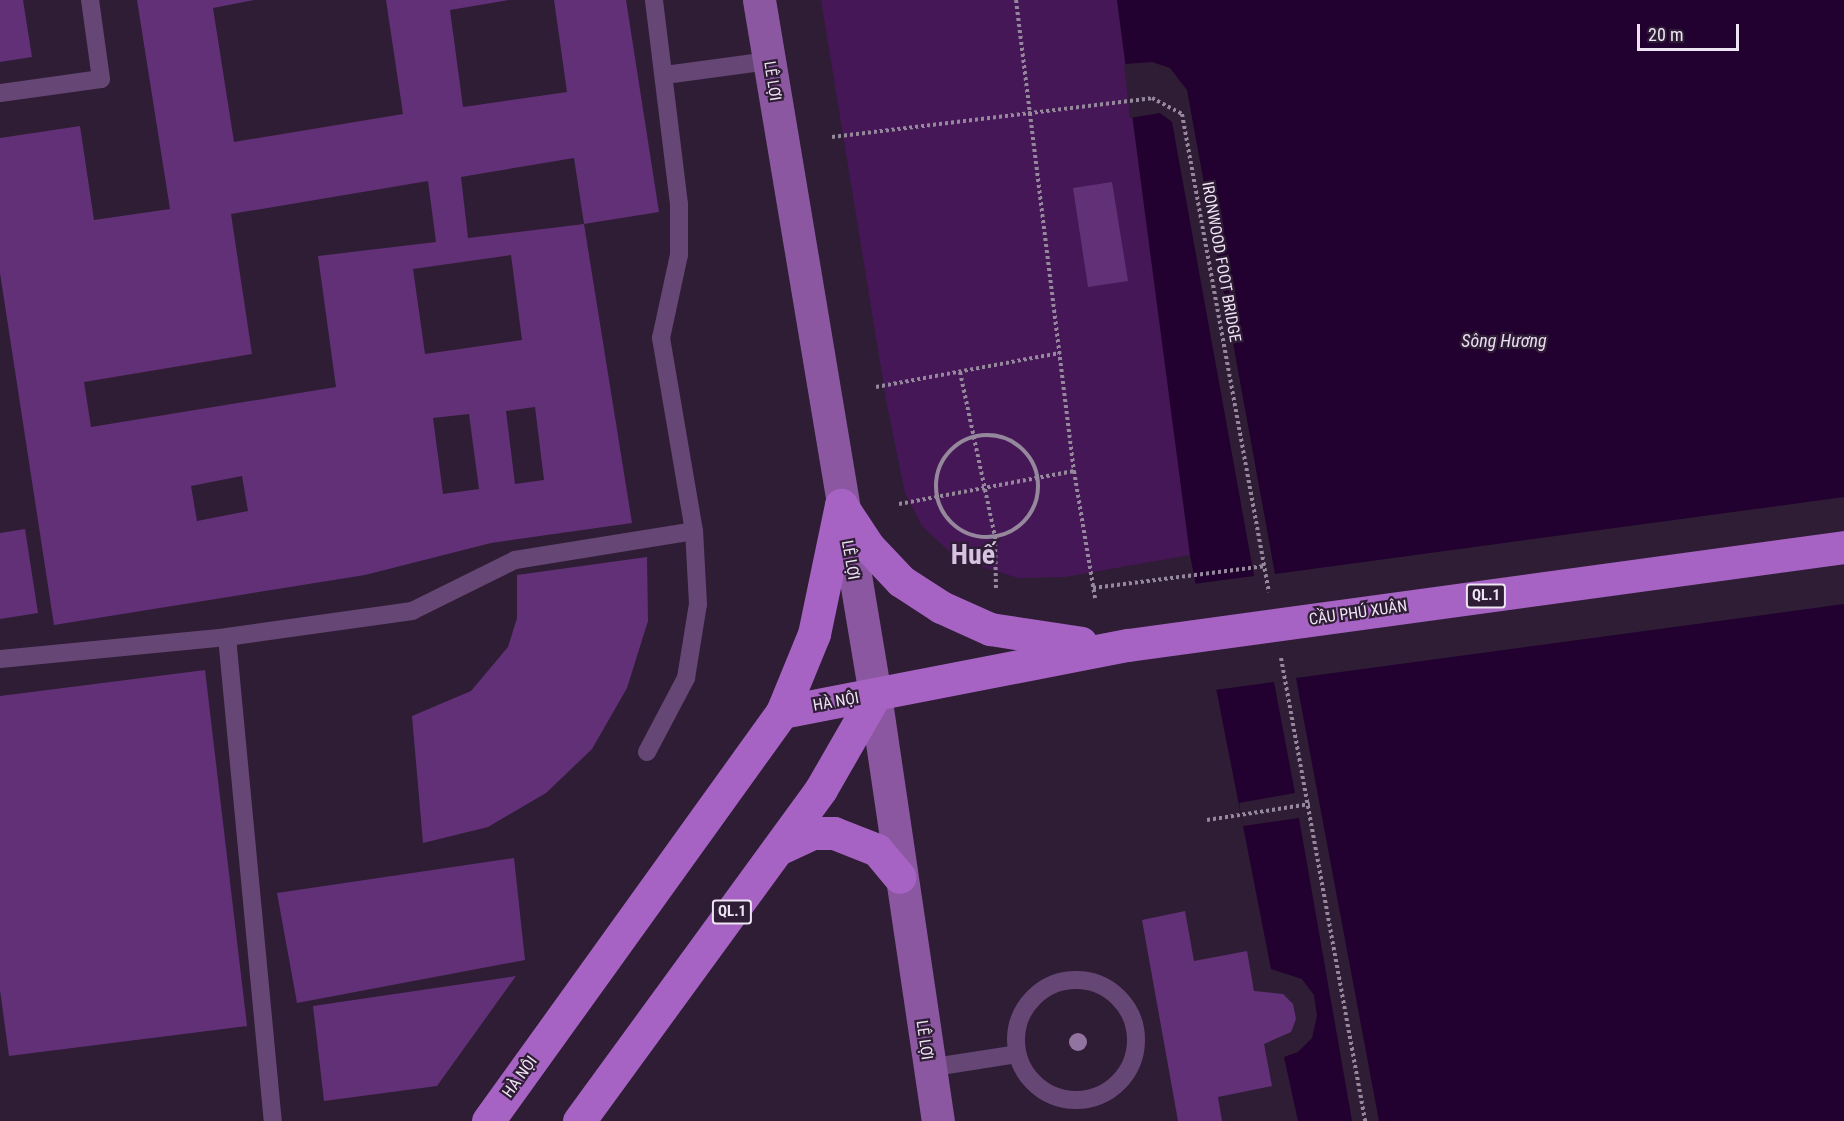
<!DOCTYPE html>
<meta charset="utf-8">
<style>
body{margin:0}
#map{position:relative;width:1844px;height:1121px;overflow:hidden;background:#2e1d35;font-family:"Roboto Condensed",sans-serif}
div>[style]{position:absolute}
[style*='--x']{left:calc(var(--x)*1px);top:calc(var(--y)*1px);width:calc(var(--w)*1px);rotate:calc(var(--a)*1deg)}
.green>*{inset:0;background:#451756}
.water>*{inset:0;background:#22002f}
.pier>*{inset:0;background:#2e1d35}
.building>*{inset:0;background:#623076}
.path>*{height:4px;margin-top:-2px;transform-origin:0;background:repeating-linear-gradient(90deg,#96889c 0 3px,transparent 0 6px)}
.path>.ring{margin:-2px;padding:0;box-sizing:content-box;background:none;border:4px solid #96889c;border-radius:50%}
.service>*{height:18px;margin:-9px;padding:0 9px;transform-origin:9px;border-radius:9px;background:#664674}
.service>.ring{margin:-9px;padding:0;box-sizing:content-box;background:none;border:18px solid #664674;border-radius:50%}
.secondary>*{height:33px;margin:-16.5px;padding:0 16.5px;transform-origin:16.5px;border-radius:16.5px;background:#8b57a0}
.primary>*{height:33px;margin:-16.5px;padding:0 16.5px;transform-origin:16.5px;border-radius:16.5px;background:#a763c3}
.trees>*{width:18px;height:18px;margin:-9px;border-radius:50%;background:#9374a0}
span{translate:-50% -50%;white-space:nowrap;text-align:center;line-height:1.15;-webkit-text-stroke:4.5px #2e1d35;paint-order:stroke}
.shield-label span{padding:2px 4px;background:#2e1d35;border:2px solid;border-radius:4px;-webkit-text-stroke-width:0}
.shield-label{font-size:15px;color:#efe4f4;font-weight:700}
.street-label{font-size:16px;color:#efe4f4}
.water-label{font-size:18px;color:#ebdef2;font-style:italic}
.town-label{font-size:28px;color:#d8c2e2;font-weight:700}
.scale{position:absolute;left:1637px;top:24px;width:102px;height:27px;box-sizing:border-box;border:3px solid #efe4f4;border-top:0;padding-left:8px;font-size:18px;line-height:21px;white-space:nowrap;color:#efe4f4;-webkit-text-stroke:4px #2e1d35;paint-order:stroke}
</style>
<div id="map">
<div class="green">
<i style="clip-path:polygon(821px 0,1117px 0,1190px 555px,1065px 577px,1018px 578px,957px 559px,922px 526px,905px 493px,887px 405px)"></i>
</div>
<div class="water">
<i style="clip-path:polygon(1117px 0,1844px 0,1844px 1121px,1298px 1121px,1284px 1057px,1298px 1052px,1312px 1038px,1317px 1016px,1314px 995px,1302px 979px,1271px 969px,1190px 555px)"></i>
</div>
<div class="pier">
<i style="clip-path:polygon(1152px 62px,1170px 68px,1187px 90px,1275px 574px,1844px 497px,1844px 604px,1296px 678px,1379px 1121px,1352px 1121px,1299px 818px,1243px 826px,1239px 803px,1295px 793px,1274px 682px,1215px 690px,1193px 584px,1254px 576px,1172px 122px,1160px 113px,1130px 118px,1124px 64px)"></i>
</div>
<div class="building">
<i style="clip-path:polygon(0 0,23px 0,32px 57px,0 62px)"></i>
<i style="clip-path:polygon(evenodd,137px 0,254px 0,213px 8px,234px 142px,403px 114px,386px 0,509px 0,450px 10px,463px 107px,567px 92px,554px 0,626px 0,659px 212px,584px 224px,632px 523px,491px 543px,365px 575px,54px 625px,0 273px,0 138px,80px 126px,94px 220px,170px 209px,137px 0,574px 158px,584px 224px,468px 238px,461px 177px,574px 158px,137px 0,428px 181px,436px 242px,318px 256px,336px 387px,91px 427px,84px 382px,252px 354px,231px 214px,428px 181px,137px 0,511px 255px,522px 340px,425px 354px,413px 269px,511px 255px,137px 0,535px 407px,544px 480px,515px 484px,506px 411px,535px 407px,137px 0,469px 414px,479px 489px,443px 494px,433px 418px,469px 414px,137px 0,242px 476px,248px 511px,197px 521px,191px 486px,242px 476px)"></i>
<i style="clip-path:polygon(1112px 182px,1128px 281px,1088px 287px,1073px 188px)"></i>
<i style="clip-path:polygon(25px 529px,38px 613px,0 619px,0 533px)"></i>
<i style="clip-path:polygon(647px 557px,648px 621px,627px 688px,592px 749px,546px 793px,488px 827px,423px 843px,412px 716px,471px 691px,508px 647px,517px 618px,517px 575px)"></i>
<i style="clip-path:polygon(205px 670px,247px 1026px,9px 1056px,0 990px,0 696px)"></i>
<i style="clip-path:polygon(514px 858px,525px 960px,297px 1003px,277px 893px)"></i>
<i style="clip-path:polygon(1185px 911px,1194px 961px,1247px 951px,1254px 991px,1283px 994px,1293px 1004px,1296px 1019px,1291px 1032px,1264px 1044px,1272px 1086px,1218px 1097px,1222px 1121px,1178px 1121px,1142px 920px)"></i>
<i style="clip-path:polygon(516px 976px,437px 1086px,324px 1101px,313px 1006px)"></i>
</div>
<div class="path">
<i style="--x:1016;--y:0;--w:475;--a:83"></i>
<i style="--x:1074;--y:471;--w:129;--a:80.6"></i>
<i style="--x:832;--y:137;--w:322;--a:-6.9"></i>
<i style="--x:1152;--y:98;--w:34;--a:28"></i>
<i style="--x:1182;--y:114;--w:486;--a:79.7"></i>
<i style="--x:960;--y:372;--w:169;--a:78"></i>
<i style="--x:995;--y:537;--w:51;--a:88.9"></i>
<i style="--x:876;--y:387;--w:187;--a:-10.5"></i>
<i class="ring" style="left:936px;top:435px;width:98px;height:98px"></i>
<i style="--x:899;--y:504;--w:178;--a:-10.7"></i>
<i style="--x:1093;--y:588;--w:172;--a:-7.3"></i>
<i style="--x:1281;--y:658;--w:471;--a:79.7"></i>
<i style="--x:1207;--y:820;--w:104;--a:-8.8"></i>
</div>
<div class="service">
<i style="--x:665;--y:75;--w:105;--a:-7.7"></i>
<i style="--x:0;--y:93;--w:102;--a:-7.9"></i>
<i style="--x:101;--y:79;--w:80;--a:-97.9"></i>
<i style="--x:227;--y:637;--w:486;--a:84.6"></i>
<i style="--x:0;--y:659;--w:228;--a:-5.5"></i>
<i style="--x:227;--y:637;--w:187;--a:-8"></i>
<i style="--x:412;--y:611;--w:115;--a:-26.3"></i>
<i style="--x:515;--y:560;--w:181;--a:-9.2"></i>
<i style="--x:647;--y:752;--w:84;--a:-62.2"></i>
<i style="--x:686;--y:678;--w:75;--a:-80.8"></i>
<i style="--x:698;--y:604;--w:73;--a:-93.1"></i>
<i style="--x:694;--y:531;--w:196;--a:-99.7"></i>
<i style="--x:661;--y:338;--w:85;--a:-77.8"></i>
<i style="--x:679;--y:255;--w:51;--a:-90"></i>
<i style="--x:679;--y:204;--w:206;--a:-97"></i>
<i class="ring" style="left:1016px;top:980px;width:102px;height:102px"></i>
<i style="--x:928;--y:1068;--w:90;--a:-8.9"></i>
</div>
<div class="secondary">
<i style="--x:759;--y:0;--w:705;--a:80.52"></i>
<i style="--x:875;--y:695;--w:431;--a:81.6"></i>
</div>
<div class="primary">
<i style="--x:841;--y:505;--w:49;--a:56.6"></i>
<i style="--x:868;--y:546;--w:48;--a:46.7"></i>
<i style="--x:901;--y:581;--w:48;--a:33"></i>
<i style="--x:941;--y:607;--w:54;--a:24.2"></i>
<i style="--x:990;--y:629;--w:92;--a:8.7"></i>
<i style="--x:782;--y:712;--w:352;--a:-11"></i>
<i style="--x:1128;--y:645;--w:723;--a:-7.79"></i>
<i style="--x:778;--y:849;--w:38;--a:-25"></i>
<i style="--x:812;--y:833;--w:22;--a:0"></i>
<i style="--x:834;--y:833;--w:46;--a:21.6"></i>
<i style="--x:877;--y:850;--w:35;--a:50"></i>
<i style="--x:488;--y:1121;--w:504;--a:-54.29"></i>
<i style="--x:782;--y:712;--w:84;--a:-67.7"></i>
<i style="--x:814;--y:634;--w:132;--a:-78.2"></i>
<i style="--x:579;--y:1121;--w:411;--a:-53.9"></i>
<i style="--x:821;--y:789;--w:108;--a:-60.1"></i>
</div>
<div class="trees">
<i style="left:1078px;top:1042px"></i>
</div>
<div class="shield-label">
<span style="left:1486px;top:596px">QL.1</span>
<span style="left:732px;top:912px">QL.1</span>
</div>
<div class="street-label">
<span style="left:772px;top:81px;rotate:81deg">LÊ LỢI</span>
<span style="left:1221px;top:262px;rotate:80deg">IRONWOOD FOOT BRIDGE</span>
<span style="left:850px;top:560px;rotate:80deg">LÊ LỢI</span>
<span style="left:1358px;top:613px;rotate:-8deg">CẦU PHÚ XUÂN</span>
<span style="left:836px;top:702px;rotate:-10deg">HÀ NỘI</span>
<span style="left:924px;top:1040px;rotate:82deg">LÊ LỢI</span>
<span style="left:520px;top:1077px;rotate:-54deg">HÀ NỘI</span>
</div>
<div class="water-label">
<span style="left:1504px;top:341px">Sông Hương</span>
</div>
<div class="town-label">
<span style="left:973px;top:555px">Huế</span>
</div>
<div class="scale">20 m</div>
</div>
